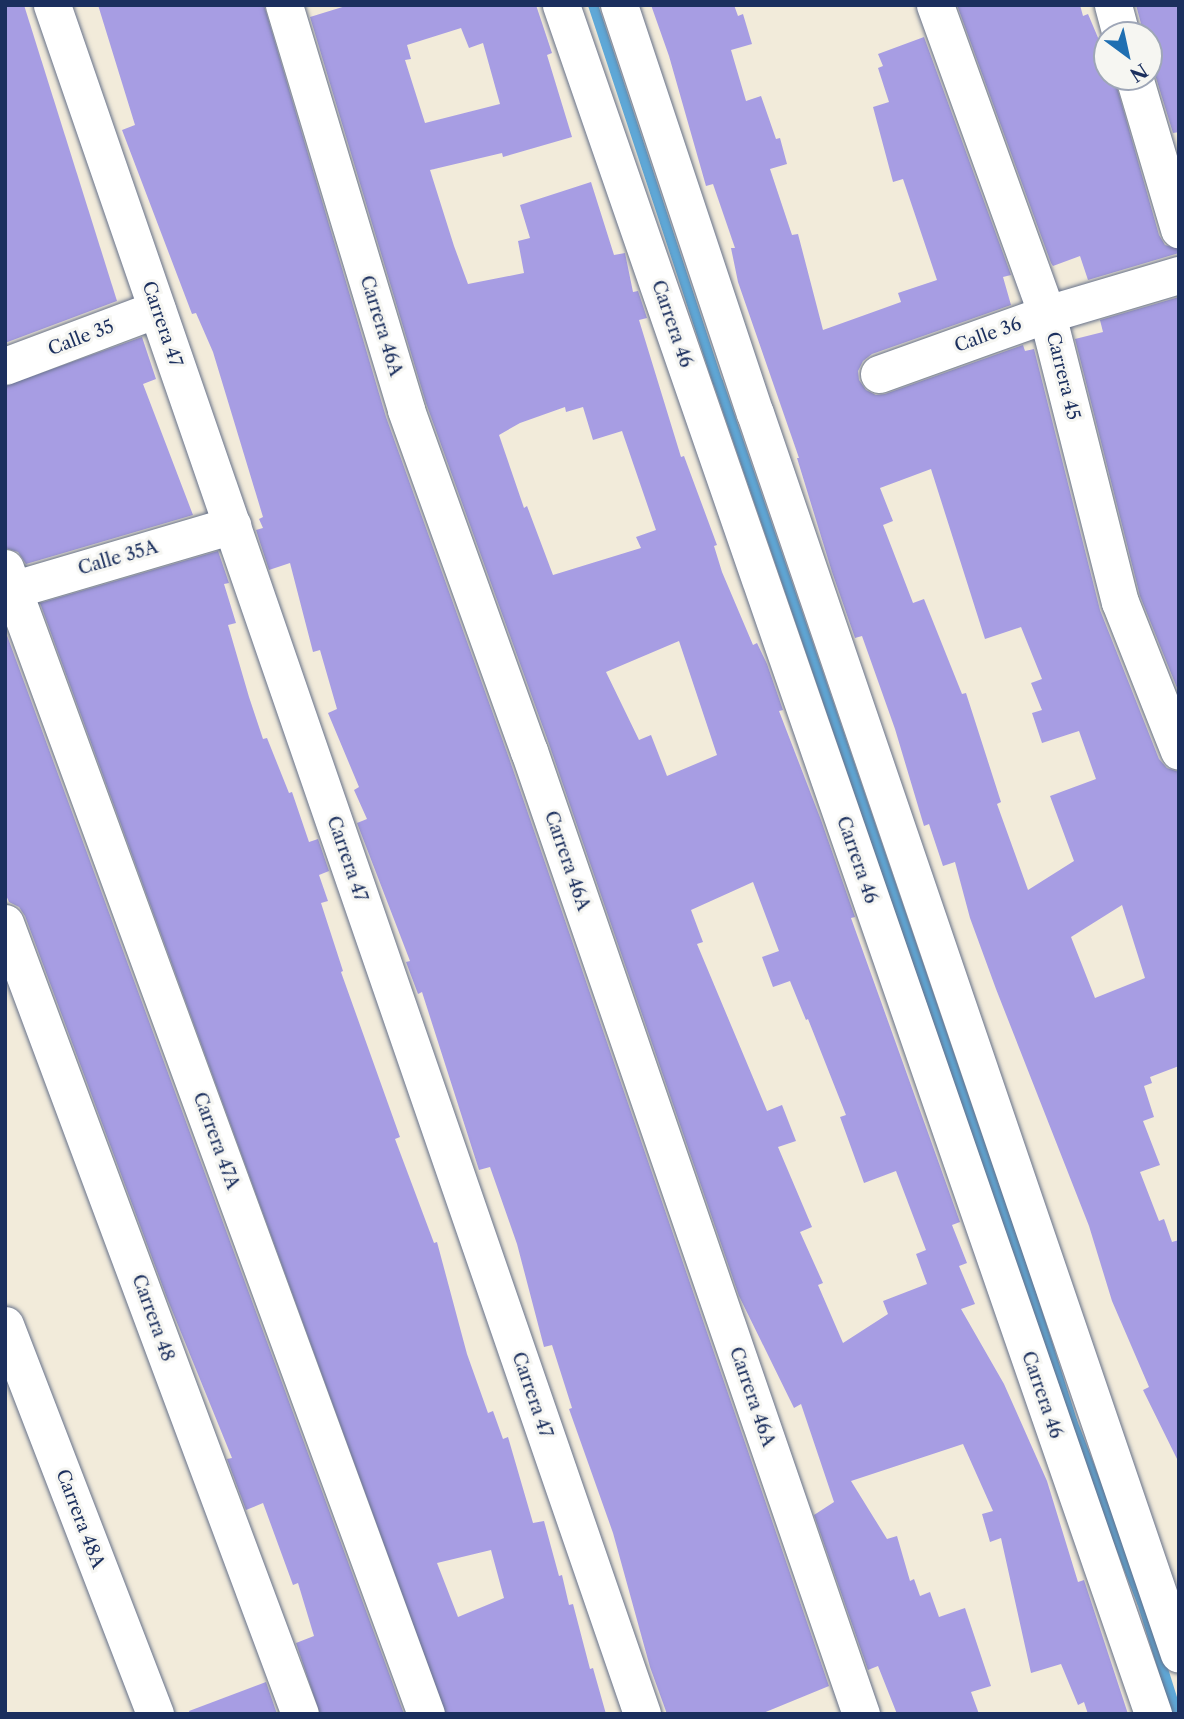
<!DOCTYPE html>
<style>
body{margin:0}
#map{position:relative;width:1184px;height:1719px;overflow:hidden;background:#f2ebda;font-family:"Libre Caslon Text",serif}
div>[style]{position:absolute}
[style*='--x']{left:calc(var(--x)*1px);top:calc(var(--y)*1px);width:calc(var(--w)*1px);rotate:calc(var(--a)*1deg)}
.stream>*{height:10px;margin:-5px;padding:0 5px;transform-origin:5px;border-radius:5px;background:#5fa8d7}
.building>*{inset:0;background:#a79de3}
.roads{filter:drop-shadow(0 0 2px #667189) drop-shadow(0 0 2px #667189)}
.minor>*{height:37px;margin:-18.5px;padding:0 18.5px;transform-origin:18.5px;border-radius:18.5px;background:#fff}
span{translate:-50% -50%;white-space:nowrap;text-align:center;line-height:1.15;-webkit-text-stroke:6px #f6f6f2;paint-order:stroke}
.street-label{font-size:18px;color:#1b2f5e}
.frame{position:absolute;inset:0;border:7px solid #1b2f5e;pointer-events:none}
.north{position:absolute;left:1093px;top:21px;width:70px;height:70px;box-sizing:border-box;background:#f6f6f2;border:2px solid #9ea6b7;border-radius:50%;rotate:147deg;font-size:19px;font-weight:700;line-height:28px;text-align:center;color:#1b2f5e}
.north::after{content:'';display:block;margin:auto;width:24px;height:32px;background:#1f6fb2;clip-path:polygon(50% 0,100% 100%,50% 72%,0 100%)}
</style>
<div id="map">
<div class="stream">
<i style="--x:593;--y:5;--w:397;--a:71.7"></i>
<i style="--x:718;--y:382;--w:959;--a:71.02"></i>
<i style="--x:1030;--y:1289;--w:139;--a:72.3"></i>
<i style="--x:1072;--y:1421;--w:194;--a:68.9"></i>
<i style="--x:1142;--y:1602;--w:117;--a:72.6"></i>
</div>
<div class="building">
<i style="clip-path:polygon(5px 5px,24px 5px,117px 301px,5px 343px)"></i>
<i style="clip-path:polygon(98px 5px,264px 5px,386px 417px,509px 758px,829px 1686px,761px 1714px,667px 1714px,650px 1667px,613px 1533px,569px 1409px,572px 1408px,552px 1345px,544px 1347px,517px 1244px,490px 1167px,479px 1170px,422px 992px,418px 994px,406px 962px,410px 961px,357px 823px,367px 819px,354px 790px,359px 787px,328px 713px,337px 709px,320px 650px,313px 652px,290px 563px,269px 570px,256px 530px,263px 528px,259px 519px,263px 517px,213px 352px,196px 313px,192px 314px,122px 130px,135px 125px)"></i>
<i style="clip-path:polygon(evenodd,349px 5px,536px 5px,552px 53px,547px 55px,572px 137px,503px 157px,502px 153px,430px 170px,454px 246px,468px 284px,524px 273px,518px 241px,530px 238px,520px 205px,591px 182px,614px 255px,625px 253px,633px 292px,638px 291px,647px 318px,639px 320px,681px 457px,684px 456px,717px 545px,714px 546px,722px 572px,753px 645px,757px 643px,767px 664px,783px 710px,779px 711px,821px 820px,855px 917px,851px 918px,960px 1222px,952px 1225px,967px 1263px,959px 1266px,975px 1304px,961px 1309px,1004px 1384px,1047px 1481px,1078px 1582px,1084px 1580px,1128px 1714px,1088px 1714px,1084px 1702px,1078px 1705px,1061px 1664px,1031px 1673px,1001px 1538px,990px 1542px,982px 1514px,993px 1511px,963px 1444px,851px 1481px,887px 1539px,897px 1536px,910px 1581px,914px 1579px,920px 1596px,930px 1592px,939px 1617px,965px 1608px,991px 1686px,971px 1692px,979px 1714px,897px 1714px,878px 1666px,868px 1670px,814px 1515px,834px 1502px,801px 1404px,794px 1408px,739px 1296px,549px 744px,426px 403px,310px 17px,349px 5px,461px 28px,469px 48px,483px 43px,500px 104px,425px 123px,405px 60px,411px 59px,407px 45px,461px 28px,349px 5px,565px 407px,566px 412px,583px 407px,593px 440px,622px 431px,656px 530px,636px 537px,641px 548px,553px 575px,527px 506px,524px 508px,499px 435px,520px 423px,565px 407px,349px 5px,679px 641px,717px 755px,667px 776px,651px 735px,639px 740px,606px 672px,679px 641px,349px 5px,753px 882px,779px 951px,762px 957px,773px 987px,790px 981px,806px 1020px,808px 1019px,846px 1115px,840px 1117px,864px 1183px,896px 1171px,926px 1250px,916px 1254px,927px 1284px,883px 1301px,888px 1314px,843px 1343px,818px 1285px,823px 1283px,800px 1232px,812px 1227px,778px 1147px,796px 1141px,782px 1105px,767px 1111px,697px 944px,703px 942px,691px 910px,753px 882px)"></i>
<i style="clip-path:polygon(evenodd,651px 5px,734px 5px,738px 16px,743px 14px,752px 44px,731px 50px,746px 101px,761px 96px,776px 139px,780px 138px,787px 164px,770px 169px,792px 235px,798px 234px,823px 330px,901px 302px,898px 293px,937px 280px,903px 179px,893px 182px,873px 107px,889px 102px,878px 68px,883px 66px,878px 54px,924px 37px,1011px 275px,1003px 277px,1011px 305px,872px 354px,863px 361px,858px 371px,859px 380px,866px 390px,876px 395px,885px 394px,1023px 345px,1025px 351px,1034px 349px,1100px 610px,1159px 759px,1167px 768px,1179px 772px,1179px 1066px,1150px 1077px,1152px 1083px,1144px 1086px,1154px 1117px,1143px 1121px,1160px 1165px,1140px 1172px,1159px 1221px,1164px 1219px,1172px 1242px,1179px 1240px,1179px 1463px,1143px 1390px,1149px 1387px,1112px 1301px,1089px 1226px,996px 989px,970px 918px,955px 862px,943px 866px,929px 824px,924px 826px,895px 729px,862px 636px,855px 638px,832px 572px,797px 458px,799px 458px,738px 282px,731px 248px,735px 248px,713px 184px,706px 186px,669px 56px,651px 5px,931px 469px,985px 639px,1021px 627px,1042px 679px,1031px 683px,1042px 710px,1032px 713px,1042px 743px,1079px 731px,1096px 779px,1050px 796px,1074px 861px,1028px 890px,997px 804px,1001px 802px,966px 693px,962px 694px,924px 599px,913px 603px,883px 525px,893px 521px,880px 488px,931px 469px,651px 5px,1122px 905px,1145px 978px,1095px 998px,1071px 937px,1122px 905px)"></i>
<i style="clip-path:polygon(957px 5px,1080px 5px,1083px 16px,1088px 14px,1107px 59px,1107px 77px,1114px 77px,1159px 235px,1165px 245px,1179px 249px,1179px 253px,1088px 280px,1080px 256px,1053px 266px,1051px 263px)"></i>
<i style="clip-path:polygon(1136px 5px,1179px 5px,1179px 132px,1173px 133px,1149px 55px,1149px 35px,1144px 35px)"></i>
<i style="clip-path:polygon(1179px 297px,1179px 693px,1140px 596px,1075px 339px,1103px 332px,1100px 320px)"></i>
<i style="clip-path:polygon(142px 337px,156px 379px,143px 384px,193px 515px,26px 564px,18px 552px,5px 548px,5px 386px)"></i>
<i style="clip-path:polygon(evenodd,218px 551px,229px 583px,224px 584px,236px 623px,228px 625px,249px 697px,263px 739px,267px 738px,289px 793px,292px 792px,309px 842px,318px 839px,329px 871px,319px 875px,328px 901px,321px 903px,343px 971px,341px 972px,400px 1137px,395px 1139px,434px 1243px,437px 1242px,467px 1354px,488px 1413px,493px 1411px,503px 1439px,508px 1437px,533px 1523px,544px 1521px,559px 1576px,562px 1575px,569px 1605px,573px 1604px,590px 1669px,593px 1668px,606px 1714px,446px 1714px,40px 603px,218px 551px,491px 1550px,504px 1598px,458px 1617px,437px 1563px,491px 1550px)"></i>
<i style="clip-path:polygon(5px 630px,404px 1714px,320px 1714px,296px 1643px,314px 1636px,298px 1583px,293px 1585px,263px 1503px,246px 1510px,227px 1459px,232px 1458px,167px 1298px,25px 916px,19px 907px,9px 902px,5px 893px)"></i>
<i style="clip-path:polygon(266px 1682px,277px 1714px,190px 1714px,189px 1711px)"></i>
</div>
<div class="roads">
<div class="minor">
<i style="--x:52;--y:5;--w:1808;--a:70.95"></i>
<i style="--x:284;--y:5;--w:423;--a:73.2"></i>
<i style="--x:406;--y:410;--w:363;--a:70.2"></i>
<i style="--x:529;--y:751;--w:1019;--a:70.98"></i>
<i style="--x:561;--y:5;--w:1809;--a:70.89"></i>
<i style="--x:619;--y:5;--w:430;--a:71.6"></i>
<i style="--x:755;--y:413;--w:1311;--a:71.14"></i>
<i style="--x:935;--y:5;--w:329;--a:70.1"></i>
<i style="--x:1047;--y:314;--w:297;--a:75.8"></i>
<i style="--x:1120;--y:602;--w:160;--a:68.4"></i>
<i style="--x:1113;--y:5;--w:31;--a:75"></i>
<i style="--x:1134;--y:77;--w:159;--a:73.5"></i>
<i style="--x:5;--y:366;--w:162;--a:-20.6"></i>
<i style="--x:879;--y:374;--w:178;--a:-19.7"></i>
<i style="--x:1047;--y:314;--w:138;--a:-16.5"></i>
<i style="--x:5;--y:568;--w:1221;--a:69.83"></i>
<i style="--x:5;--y:592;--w:237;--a:-16.4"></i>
<i style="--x:5;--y:923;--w:844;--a:69.55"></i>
<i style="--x:5;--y:1325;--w:417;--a:68.9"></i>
</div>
</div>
<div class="street-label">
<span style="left:162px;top:324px;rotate:71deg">Carrera 47</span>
<span style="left:672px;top:324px;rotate:71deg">Carrera 46</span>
<span style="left:381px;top:326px;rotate:73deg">Carrera 46A</span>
<span style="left:988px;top:335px;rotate:-20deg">Calle 36</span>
<span style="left:81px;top:338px;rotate:-21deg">Calle 35</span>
<span style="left:1063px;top:376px;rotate:76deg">Carrera 45</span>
<span style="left:118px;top:558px;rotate:-16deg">Calle 35A</span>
<span style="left:347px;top:859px;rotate:71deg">Carrera 47</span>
<span style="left:857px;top:860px;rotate:71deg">Carrera 46</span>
<span style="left:567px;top:861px;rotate:71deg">Carrera 46A</span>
<span style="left:216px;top:1141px;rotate:70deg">Carrera 47A</span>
<span style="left:153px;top:1318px;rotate:70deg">Carrera 48</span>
<span style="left:532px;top:1395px;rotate:71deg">Carrera 47</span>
<span style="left:1042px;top:1395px;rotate:71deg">Carrera 46</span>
<span style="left:752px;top:1397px;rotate:71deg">Carrera 46A</span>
<span style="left:80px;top:1519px;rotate:69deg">Carrera 48A</span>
</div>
<div class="frame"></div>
<div class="north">N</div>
</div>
